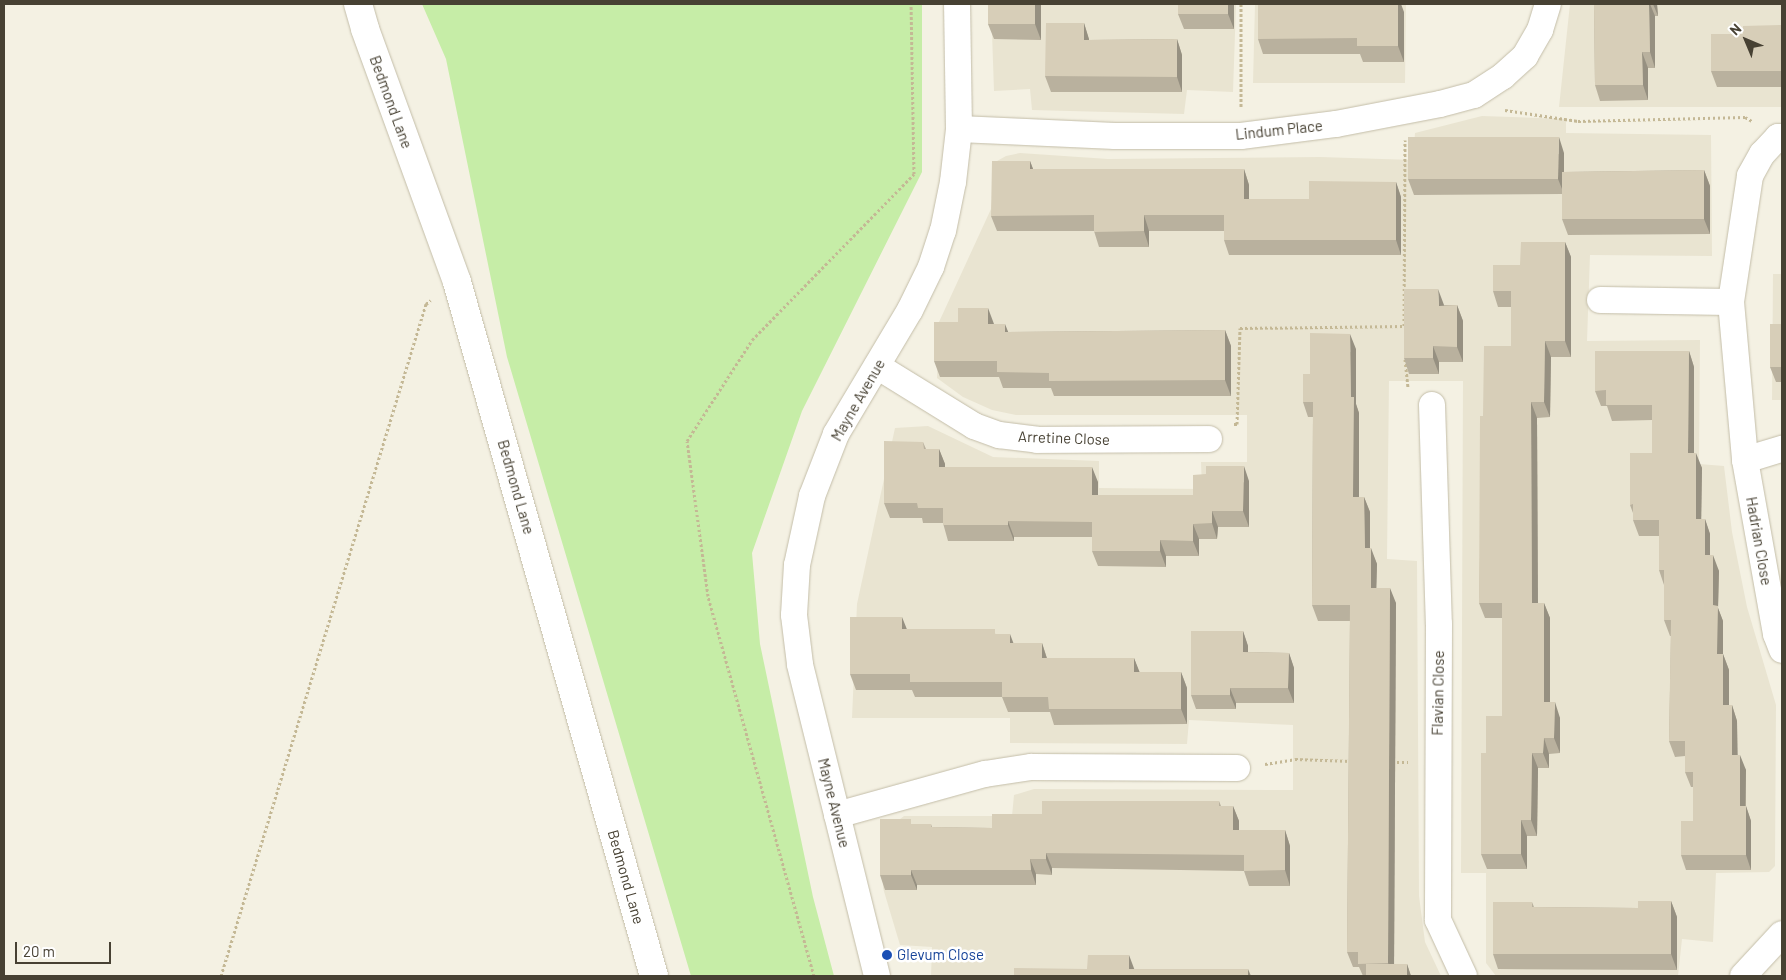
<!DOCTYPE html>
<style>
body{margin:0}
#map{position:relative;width:1786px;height:980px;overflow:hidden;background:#f4f1e3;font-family:Barlow,sans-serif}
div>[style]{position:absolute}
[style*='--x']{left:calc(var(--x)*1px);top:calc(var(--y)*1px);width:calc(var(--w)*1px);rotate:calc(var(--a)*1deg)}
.residential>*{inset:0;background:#e9e4d1}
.green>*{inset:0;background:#c6eda7}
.path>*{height:3px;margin-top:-1.5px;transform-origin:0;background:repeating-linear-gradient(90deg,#c4b895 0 2.5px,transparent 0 5px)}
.roads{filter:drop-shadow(0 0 1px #c3bda8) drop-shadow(0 0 1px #c3bda8)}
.minor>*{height:26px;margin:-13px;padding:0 13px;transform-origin:13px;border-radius:13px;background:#fff}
.tertiary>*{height:28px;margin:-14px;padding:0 14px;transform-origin:14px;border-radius:14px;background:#fff}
.wall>*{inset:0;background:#b9b19e}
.shaded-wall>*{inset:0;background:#969081}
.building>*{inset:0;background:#d7ceb8}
.dots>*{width:14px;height:14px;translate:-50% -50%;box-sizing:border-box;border:2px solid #fff;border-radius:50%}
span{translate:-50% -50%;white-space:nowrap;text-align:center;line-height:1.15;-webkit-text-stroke:5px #fff;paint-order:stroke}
.street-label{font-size:15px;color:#474133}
.transit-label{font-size:15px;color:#164399}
.left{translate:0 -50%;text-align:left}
.frame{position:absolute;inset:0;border:5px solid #474133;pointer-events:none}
.north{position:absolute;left:1721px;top:15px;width:50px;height:50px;-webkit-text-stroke:4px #fff;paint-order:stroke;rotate:315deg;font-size:14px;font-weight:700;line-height:20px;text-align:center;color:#474133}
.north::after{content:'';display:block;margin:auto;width:18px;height:22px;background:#474133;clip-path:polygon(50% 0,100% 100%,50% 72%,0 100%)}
.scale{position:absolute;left:15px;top:942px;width:96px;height:22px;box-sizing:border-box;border:2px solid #474133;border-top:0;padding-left:6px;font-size:15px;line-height:18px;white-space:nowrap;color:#474133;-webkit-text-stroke:4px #fff;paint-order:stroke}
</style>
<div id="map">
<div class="residential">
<i style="clip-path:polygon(991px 4px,1236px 4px,1233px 92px,1187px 90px,1184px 114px,1032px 110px,1030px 89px,994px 91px)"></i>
<i style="clip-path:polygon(1255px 4px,1406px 4px,1405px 83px,1253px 83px)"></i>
<i style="clip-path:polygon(1570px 4px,1782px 4px,1782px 107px,1559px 107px)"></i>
<i style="clip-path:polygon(1482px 116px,1566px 119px,1566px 133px,1711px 135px,1712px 256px,1590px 255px,1587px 341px,1700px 340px,1699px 464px,1724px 466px,1732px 532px,1747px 607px,1776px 705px,1775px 866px,1769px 872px,1716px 873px,1713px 942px,1682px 939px,1678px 976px,1496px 976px,1486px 963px,1486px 873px,1461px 873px,1463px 381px,1389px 381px,1387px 559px,1417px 561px,1419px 896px,1425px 942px,1441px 976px,931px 976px,932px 947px,900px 945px,883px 888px,882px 833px,904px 816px,1012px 816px,1014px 795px,1034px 789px,1293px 790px,1293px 725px,1189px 720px,1187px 744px,1010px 743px,1010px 718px,852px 718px,857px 604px,895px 428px,928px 426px,993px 457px,1099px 461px,1099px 488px,1202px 489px,1201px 462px,1247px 462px,1247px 415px,1016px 415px,992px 410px,963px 397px,937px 378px,939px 322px,991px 209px,997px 161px,1006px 156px,1020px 153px,1108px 159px,1320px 157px,1413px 160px,1415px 133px)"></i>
<i style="clip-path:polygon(1773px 274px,1782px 274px,1782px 400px,1772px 400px)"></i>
</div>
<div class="green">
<i style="clip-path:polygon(422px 4px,922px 4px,922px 172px,802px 411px,752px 553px,760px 644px,813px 897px,834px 976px,691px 976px,507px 357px,446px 59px)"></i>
</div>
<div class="path">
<i style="--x:1241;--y:4;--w:104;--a:90"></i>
<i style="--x:1505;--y:110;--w:74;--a:8.6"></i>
<i style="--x:1578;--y:121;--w:167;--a:-1.4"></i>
<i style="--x:1745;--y:117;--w:8;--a:30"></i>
<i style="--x:1405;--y:359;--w:28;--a:84"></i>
<i style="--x:1234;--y:424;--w:3;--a:0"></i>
<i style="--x:1237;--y:424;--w:96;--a:-88.2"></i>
<i style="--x:1240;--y:328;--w:164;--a:-0.7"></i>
<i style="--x:1404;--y:326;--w:186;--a:-89.7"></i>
<i style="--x:1392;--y:762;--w:16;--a:0"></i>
<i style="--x:1265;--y:764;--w:30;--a:-9"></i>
<i style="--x:1295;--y:759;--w:56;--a:2"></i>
<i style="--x:221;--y:976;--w:703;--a:-73.04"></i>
<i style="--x:426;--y:304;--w:6;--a:-39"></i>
<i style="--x:814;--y:976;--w:395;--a:-105.6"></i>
<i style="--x:708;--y:596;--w:156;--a:-97.7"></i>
<i style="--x:687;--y:441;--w:120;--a:-57.2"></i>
<i style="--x:752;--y:340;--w:232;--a:-45.7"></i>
<i style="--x:914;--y:174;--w:170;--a:-91"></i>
</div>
<div class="roads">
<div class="minor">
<i style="--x:959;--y:129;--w:156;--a:2.6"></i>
<i style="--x:1115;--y:136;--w:126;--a:0"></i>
<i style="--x:1241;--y:136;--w:96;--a:-7.2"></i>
<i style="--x:1336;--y:124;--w:106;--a:-10.9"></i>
<i style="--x:1440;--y:104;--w:35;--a:-15"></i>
<i style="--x:1474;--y:95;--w:35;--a:-33"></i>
<i style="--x:1503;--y:76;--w:30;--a:-42"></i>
<i style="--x:1525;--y:56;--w:30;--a:-60"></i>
<i style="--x:1540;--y:30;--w:27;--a:-73"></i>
<i style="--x:1782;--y:137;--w:4;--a:180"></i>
<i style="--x:1778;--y:137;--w:23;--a:133"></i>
<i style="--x:1762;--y:154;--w:25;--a:119"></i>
<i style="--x:1750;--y:176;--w:127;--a:98.6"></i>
<i style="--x:1731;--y:302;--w:159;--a:84.9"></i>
<i style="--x:1745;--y:460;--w:177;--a:79.9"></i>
<i style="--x:1776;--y:634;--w:17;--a:69"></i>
<i style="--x:1600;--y:300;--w:131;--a:0.9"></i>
<i style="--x:877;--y:366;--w:114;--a:31.7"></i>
<i style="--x:974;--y:426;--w:27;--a:20"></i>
<i style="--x:999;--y:435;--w:38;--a:7"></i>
<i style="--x:1037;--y:440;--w:172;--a:-0.3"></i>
<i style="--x:1432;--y:405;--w:219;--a:88.2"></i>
<i style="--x:1439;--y:624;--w:296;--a:90.2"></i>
<i style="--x:1438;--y:920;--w:62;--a:65.1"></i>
<i style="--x:1745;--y:460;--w:39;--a:-17"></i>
<i style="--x:837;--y:815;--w:154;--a:-15.5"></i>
<i style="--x:985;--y:774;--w:47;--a:-8.7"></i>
<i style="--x:1031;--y:767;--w:206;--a:0.3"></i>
<i style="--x:877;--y:976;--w:321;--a:-103.9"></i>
<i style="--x:800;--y:664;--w:49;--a:-97"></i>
<i style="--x:794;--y:615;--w:50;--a:-86.6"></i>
<i style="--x:797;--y:565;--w:71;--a:-77.7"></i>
<i style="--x:812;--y:496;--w:66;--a:-68.8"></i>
<i style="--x:836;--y:434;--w:144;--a:-59.2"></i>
<i style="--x:910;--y:310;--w:48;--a:-64"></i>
<i style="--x:931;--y:267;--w:38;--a:-72"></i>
<i style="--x:943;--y:231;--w:50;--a:-78.5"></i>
<i style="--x:953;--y:182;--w:53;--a:-83.5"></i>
<i style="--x:959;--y:129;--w:125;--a:-90.9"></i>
<i style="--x:1743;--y:976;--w:57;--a:-47.1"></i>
</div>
<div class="tertiary">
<i style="--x:358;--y:4;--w:26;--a:74"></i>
<i style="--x:365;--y:29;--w:269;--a:70"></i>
<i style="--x:457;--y:282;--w:721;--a:74.15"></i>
</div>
</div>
<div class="wall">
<i style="clip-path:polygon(988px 4px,1041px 4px,1041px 40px,994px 39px,988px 24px)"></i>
<i style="clip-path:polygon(1178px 4px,1234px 4px,1234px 29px,1184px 29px,1178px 14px)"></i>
<i style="clip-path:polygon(1594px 4px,1657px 4px,1658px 16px,1655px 16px,1655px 68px,1648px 68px,1648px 100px,1600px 101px,1595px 85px)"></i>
<i style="clip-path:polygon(1404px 12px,1404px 62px,1363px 62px,1360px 54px,1263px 54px,1258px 39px)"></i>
<i style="clip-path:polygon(1084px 23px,1089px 40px,1177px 39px,1182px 55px,1182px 92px,1051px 92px,1045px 76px)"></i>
<i style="clip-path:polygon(1782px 25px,1782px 87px,1717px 87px,1711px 71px,1743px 34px)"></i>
<i style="clip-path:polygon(1564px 153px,1564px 172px,1704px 170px,1710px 186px,1710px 234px,1568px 235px,1562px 219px,1562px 194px,1414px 195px,1408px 179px)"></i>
<i style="clip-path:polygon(1030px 161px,1033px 169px,1244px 169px,1249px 185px,1249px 199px,1309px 199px,1396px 182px,1401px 197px,1401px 255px,1229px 255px,1224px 240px,1224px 231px,1149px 231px,1149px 247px,1099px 247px,1094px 231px,997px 231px,991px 216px)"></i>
<i style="clip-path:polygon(1565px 242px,1571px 257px,1571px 357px,1551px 357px,1550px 417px,1537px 418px,1538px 603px,1544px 603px,1550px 618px,1550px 702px,1560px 718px,1560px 753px,1549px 754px,1549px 768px,1538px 768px,1537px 836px,1527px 836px,1527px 869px,1487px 869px,1481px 854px,1486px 753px,1502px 716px,1502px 618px,1485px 618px,1479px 603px,1483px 416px,1511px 346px,1511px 307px,1498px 307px,1493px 291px,1520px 265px)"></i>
<i style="clip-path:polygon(1444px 305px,1457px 305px,1463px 321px,1463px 362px,1439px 362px,1439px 374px,1409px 374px,1404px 358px)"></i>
<i style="clip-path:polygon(994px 324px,1008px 332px,1225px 330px,1231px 346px,1231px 396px,1054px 396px,1051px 388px,1003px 388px,999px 377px,940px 377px,934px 361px)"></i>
<i style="clip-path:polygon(1782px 324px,1782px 382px,1776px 382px,1770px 367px)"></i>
<i style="clip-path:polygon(1356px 349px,1356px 404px,1359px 413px,1359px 497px,1364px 497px,1370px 512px,1370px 548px,1377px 564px,1376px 588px,1396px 603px,1394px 964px,1407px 964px,1411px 976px,1363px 976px,1359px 967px,1353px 967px,1347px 952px,1350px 621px,1318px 621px,1312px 605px,1313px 417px,1308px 417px,1303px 402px,1310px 374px)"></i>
<i style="clip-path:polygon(1689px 351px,1694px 367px,1694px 453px,1702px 468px,1701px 519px,1705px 519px,1710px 534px,1710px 555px,1719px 571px,1718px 608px,1723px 621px,1723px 654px,1729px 670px,1729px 705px,1732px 705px,1737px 721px,1737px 755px,1746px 770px,1746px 806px,1751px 821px,1751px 870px,1686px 870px,1681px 855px,1693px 821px,1693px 787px,1691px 787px,1685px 772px,1685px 756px,1675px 757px,1669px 741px,1671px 636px,1670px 636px,1664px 620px,1664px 585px,1659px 570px,1659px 536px,1639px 536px,1633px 520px,1633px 513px,1630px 505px,1652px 453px,1652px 420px,1612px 421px,1607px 406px,1601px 406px,1595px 391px)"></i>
<i style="clip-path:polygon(923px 442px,926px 449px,939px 449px,945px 464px,945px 467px,1098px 482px,1098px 495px,1193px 495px,1249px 481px,1249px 527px,1218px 527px,1217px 539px,1199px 539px,1199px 556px,1166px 556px,1166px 567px,1098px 566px,1092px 551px,1092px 537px,1014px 537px,1014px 541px,948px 541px,943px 523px,923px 523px,922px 518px,890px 518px,884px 503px)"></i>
<i style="clip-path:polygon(907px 629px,997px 634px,1013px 643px,1042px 643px,1047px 658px,1134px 658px,1139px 672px,1181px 672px,1187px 688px,1187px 724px,1054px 725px,1050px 712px,1008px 712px,1002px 697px,915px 697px,912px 690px,856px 690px,850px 674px)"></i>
<i style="clip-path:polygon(1243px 631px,1248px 646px,1248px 652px,1289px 653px,1294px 668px,1294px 703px,1236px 703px,1236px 709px,1196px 709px,1191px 695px)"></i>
<i style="clip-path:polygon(1219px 801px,1221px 806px,1233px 806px,1239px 821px,1239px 830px,1285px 830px,1290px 846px,1290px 886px,1249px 886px,1244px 871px,1052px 868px,1052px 875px,1036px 874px,1036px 885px,917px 885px,917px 890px,885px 890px,880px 875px,913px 824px,931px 824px,932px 827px,992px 828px,1042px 814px)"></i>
<i style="clip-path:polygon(1671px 901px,1677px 917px,1677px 970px,1498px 969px,1493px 954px,1532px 902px,1534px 907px,1638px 908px)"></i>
</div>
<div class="shaded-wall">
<i style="clip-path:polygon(1035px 4px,1041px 4px,1041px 40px,1035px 24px)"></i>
<i style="clip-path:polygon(1228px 4px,1234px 4px,1234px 29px,1228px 14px)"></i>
<i style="clip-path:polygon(1398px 4px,1401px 4px,1404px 12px,1404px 62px,1398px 46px)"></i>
<i style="clip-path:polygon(1649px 4px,1650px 4px,1655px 16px,1655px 68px,1650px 52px)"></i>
<i style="clip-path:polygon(1653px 4px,1657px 4px,1658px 16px)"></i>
<i style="clip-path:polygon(1084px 23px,1089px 39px,1089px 55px,1084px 40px)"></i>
<i style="clip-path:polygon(1177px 39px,1182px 55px,1182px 92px,1177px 77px)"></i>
<i style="clip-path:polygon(1642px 52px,1648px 68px,1648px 100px,1643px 85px)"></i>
<i style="clip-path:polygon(1559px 137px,1564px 153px,1564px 194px,1558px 179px)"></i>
<i style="clip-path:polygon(1030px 161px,1036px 177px,1030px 169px)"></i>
<i style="clip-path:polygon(1244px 169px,1249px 185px,1249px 215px,1244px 199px)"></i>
<i style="clip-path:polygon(1704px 170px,1710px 186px,1710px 234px,1704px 219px)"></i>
<i style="clip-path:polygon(1396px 182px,1401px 197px,1401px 255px,1396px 240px)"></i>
<i style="clip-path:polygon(1144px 215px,1149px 231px,1149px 247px,1144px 231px)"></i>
<i style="clip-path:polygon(1565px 242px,1571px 257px,1571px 357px,1565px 341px)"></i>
<i style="clip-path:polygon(1438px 289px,1444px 305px,1444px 321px,1439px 306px)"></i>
<i style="clip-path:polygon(1457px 305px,1463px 321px,1463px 362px,1457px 347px)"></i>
<i style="clip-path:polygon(988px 308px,994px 324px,988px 324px)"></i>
<i style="clip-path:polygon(1005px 324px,1011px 339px,1005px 332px)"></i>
<i style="clip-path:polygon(1225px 330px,1231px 346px,1231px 396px,1225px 380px)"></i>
<i style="clip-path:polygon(1350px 334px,1356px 349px,1356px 404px,1359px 413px,1359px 512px,1353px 497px,1351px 397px)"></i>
<i style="clip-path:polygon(1545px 341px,1551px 357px,1550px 417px,1544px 402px)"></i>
<i style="clip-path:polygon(1433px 346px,1439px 362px,1439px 374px,1433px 358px)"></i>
<i style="clip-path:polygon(1689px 351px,1694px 367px,1694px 468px,1688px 453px)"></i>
<i style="clip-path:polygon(1531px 402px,1537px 418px,1538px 618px,1532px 603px)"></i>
<i style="clip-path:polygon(939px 449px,945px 464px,945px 482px,939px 467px)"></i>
<i style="clip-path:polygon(1696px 453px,1702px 468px,1701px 535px,1696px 519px)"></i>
<i style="clip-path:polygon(1244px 466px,1249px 481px,1249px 527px,1243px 511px)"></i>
<i style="clip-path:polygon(1092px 467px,1098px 482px,1098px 511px,1092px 495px)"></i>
<i style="clip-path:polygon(1364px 497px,1370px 512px,1370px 564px,1365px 548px)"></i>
<i style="clip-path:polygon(1212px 511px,1218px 527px,1217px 539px,1212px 523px)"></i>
<i style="clip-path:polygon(1705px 519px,1710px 534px,1710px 571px,1705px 555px)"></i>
<i style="clip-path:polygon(1008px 521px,1014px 537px,1014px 541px,1008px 525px)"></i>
<i style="clip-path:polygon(1193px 524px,1199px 539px,1199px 556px,1193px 541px)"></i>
<i style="clip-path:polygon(1160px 540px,1166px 556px,1166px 567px,1160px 551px)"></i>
<i style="clip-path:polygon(1371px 548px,1377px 564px,1376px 603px,1371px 588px)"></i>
<i style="clip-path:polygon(1713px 555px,1719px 571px,1718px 608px,1723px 621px,1723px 670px,1717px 654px,1713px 605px)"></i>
<i style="clip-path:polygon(1390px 588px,1396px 603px,1394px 976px,1388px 963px)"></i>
<i style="clip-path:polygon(1544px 603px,1550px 618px,1550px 718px,1544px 702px)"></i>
<i style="clip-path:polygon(902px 617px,908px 632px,902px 629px)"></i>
<i style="clip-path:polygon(1243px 631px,1248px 646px,1248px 667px,1243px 652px)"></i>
<i style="clip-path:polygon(1010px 634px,1016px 650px,1010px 643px)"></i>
<i style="clip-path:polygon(1042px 643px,1047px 659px,1042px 658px)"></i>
<i style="clip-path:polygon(1289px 653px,1294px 668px,1294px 703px,1288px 688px)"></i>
<i style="clip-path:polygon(1723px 654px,1729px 670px,1729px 721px,1723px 705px)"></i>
<i style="clip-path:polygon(1134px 658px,1140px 673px,1134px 672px)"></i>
<i style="clip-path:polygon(1181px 672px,1187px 688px,1187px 724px,1181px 709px)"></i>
<i style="clip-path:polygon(1230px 688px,1236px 703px,1236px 709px,1230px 695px)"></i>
<i style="clip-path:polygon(1555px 702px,1560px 718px,1560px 753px,1554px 738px)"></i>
<i style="clip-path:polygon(1732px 705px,1737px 721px,1738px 770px,1732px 755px)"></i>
<i style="clip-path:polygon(1544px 738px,1549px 754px,1549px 768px,1543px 753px)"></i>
<i style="clip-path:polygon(1532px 753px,1538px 768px,1537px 836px,1531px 820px)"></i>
<i style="clip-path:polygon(1740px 755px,1746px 770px,1745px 821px,1740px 806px)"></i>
<i style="clip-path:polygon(1233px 806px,1239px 821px,1239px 846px,1233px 830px)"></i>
<i style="clip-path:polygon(1746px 806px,1751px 821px,1751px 870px,1746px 855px)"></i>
<i style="clip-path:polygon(1521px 820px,1527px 836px,1527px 869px,1521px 854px)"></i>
<i style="clip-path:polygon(1285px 830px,1290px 846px,1290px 886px,1285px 870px)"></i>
<i style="clip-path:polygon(1046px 853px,1052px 868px,1052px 875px,1046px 859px)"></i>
<i style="clip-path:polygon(1030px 859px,1036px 874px,1036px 885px,1031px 870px)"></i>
<i style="clip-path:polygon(911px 870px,917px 885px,917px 890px,911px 875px)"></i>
<i style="clip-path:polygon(1671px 901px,1677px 917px,1677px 970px,1671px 954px)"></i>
<i style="clip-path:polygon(1129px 955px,1135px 971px,1129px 969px)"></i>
<i style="clip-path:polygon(1407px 964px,1411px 976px,1407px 976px)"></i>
<i style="clip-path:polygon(1248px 969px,1251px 976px,1248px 976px)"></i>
</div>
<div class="building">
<i style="clip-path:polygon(988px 4px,1035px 4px,1035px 24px,988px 24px)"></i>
<i style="clip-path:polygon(1178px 4px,1228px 4px,1228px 14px,1178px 14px)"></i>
<i style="clip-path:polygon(1258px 4px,1398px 4px,1398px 46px,1357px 46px,1357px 38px,1258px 39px)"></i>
<i style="clip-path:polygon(1594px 4px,1649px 4px,1650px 52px,1642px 52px,1643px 85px,1595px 85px)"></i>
<i style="clip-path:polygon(1046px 23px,1084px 23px,1084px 40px,1177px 39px,1177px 77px,1045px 76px)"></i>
<i style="clip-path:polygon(1782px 25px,1782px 71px,1711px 71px,1711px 34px,1743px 34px,1743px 26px)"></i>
<i style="clip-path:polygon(1408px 137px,1559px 137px,1558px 179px,1408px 179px)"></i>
<i style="clip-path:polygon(992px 161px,1030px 161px,1030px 169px,1244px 169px,1244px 199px,1309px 199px,1309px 181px,1396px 182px,1396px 240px,1224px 240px,1224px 215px,1144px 215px,1144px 231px,1094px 232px,1094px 215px,991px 216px)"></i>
<i style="clip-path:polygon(1704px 170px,1704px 219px,1562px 219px,1562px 172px)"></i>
<i style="clip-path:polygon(1521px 242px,1565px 242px,1565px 341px,1545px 341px,1544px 402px,1531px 402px,1532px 603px,1544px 603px,1544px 702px,1555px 702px,1554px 738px,1544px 738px,1543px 753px,1532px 753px,1531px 820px,1521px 820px,1521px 854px,1481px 854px,1481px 753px,1486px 753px,1486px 716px,1502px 716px,1502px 603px,1479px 603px,1480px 416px,1483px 416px,1484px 346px,1511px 346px,1511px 291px,1493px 291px,1493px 265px,1520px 265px)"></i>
<i style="clip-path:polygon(1404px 289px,1438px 289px,1439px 306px,1457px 305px,1457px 347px,1433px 346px,1433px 358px,1404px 358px)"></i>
<i style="clip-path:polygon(958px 308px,988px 308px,988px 324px,1005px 324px,1005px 332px,1225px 330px,1225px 380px,1049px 381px,1049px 373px,997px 372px,997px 361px,934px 361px,934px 322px,958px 322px)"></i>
<i style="clip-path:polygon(1770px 324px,1782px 324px,1782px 367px,1770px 367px)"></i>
<i style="clip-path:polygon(1310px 333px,1350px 334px,1351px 397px,1354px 397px,1353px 497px,1364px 497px,1365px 548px,1371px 548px,1371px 588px,1390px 588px,1388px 963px,1358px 964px,1358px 952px,1347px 952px,1350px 605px,1312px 605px,1313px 402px,1303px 402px,1303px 374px,1310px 374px)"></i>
<i style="clip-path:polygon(1595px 351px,1689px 351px,1688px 453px,1696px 453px,1696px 519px,1705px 519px,1705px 555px,1713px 555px,1713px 605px,1718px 606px,1717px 654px,1723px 654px,1723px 705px,1732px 705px,1732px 755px,1740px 755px,1740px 806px,1746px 806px,1746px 855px,1681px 855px,1681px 821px,1693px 821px,1693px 772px,1685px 772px,1685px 741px,1669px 741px,1671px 620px,1664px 620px,1664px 570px,1659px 570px,1659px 520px,1633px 520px,1633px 504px,1630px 505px,1630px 453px,1652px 453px,1652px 405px,1606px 405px,1606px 390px,1595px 391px)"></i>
<i style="clip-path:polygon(884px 441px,923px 442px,924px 449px,939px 449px,939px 467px,1092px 467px,1092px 495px,1193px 495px,1193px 475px,1206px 474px,1206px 466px,1244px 466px,1243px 511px,1212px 511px,1212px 523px,1193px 524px,1193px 541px,1160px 540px,1160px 551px,1092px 551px,1092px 522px,1008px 521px,1008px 525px,943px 525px,943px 508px,918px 508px,917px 503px,884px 503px)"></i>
<i style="clip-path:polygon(850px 617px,902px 617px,902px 629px,995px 629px,995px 634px,1010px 634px,1010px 643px,1042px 643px,1042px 658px,1134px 658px,1134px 672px,1181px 672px,1181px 709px,1049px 709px,1048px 697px,1002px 697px,1002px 682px,910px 682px,910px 674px,850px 674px)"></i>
<i style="clip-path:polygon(1191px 631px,1243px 631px,1243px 652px,1289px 653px,1288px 688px,1230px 688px,1230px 695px,1191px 695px)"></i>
<i style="clip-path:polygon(1042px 801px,1219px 801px,1219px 806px,1233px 806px,1233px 830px,1285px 830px,1285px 870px,1244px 871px,1244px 855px,1046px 853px,1046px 859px,1030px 859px,1031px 870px,911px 870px,911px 875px,880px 875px,880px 819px,911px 819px,911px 824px,931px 824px,931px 827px,992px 828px,992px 814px,1042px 814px)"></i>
<i style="clip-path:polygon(1638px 901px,1671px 901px,1671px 954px,1493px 954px,1493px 902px,1532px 902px,1532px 907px,1638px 908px)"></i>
<i style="clip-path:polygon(1088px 955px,1129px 955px,1129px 969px,1248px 969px,1248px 976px,1014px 976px,1014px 968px,1087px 969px)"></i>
<i style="clip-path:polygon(1366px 964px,1407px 964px,1407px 976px,1366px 976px)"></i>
</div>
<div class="dots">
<i style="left:887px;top:955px;background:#1a4fb4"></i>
</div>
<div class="street-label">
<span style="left:391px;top:102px;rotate:70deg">Bedmond Lane</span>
<span style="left:1279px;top:130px;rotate:-6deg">Lindum Place</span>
<span style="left:858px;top:400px;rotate:-60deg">Mayne Avenue</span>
<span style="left:1064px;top:438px;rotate:2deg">Arretine Close</span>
<span style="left:516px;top:487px;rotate:74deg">Bedmond Lane</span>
<span style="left:1759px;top:541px;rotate:80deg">Hadrian Close</span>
<span style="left:1438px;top:693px;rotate:-89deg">Flavian Close</span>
<span style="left:834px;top:803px;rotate:76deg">Mayne Avenue</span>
<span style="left:626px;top:877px;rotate:74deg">Bedmond Lane</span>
</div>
<div class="transit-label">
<span class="left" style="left:897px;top:955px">Glevum Close</span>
</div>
<div class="frame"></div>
<div class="north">N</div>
<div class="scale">20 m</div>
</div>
